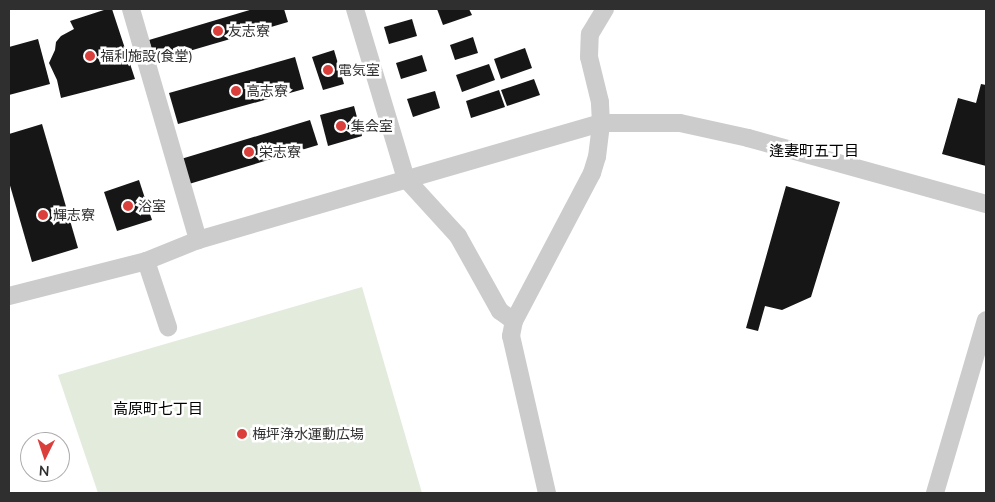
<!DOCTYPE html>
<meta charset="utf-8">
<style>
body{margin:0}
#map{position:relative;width:995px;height:502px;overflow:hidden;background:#fff;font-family:Mulish,"Noto Sans JP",sans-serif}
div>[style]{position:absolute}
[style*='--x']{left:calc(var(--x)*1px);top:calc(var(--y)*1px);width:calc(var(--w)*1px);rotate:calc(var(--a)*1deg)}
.green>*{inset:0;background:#e3ebdd}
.building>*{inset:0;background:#161616}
.minor>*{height:18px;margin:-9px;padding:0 9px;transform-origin:9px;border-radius:9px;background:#ccc}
.dots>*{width:14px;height:14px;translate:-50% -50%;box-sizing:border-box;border:2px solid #fff;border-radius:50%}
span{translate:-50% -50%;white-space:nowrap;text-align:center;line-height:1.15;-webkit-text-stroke:5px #fff;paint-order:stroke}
.poi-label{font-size:14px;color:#2f2f2f}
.left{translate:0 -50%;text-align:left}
.neighbourhood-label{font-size:15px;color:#000}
.frame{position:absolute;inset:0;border:10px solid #2f2f2f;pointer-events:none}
.north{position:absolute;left:20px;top:432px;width:50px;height:50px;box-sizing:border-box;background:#fff;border:1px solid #acacac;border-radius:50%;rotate:184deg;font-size:14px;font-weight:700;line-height:20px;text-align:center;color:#2f2f2f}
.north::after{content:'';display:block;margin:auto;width:18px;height:22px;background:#db3f3b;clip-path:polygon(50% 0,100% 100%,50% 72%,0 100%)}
</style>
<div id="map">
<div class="green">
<i style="clip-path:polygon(362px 287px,422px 493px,98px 493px,58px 375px)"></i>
</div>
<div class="building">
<i style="clip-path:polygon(107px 9px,112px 9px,135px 79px,61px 98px,57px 80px,49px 63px,55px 50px,56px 42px,61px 36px,74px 29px,70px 21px)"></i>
<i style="clip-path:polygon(253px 9px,284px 9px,288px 22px,155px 61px,149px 40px)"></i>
<i style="clip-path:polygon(437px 9px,469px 9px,472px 15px,443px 25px)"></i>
<i style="clip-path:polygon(412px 19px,417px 36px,389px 44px,384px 27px)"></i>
<i style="clip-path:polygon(473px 37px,478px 53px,455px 60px,450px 45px)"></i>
<i style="clip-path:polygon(38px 39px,50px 84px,9px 95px,9px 47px)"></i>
<i style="clip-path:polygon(525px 48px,532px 68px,501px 79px,494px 59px)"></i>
<i style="clip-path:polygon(334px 50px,344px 84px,323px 90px,312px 57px)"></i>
<i style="clip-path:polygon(422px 55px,427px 71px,401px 79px,396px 63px)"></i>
<i style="clip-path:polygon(295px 57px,304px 89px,178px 124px,169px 93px)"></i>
<i style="clip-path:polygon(489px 64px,495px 80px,462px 92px,456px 75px)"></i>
<i style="clip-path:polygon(534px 79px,540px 95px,507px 106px,501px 90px)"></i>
<i style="clip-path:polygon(981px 84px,986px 85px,986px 166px,942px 154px,958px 98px,976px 103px)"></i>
<i style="clip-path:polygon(499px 90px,505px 107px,471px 118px,466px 101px)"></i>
<i style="clip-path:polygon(435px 91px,440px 108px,413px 117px,407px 99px)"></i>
<i style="clip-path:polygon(354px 106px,362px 136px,328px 146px,320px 115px)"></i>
<i style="clip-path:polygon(310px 120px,318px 145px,189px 184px,181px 159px)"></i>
<i style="clip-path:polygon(42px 124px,78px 248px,32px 262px,9px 182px,9px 134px)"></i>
<i style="clip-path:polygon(139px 180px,152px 220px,117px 231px,104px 192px)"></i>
<i style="clip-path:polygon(786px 186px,840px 202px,811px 297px,782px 310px,765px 306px,758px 331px,746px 328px)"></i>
</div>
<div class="minor">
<i style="--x:131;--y:9;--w:241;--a:73.8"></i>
<i style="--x:355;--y:9;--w:177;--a:73.3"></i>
<i style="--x:406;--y:179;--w:77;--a:47.6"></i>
<i style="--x:458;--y:236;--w:86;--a:60.8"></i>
<i style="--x:500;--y:311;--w:17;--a:36"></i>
<i style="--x:146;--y:261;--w:70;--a:71.6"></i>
<i style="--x:9;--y:296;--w:141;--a:-14.3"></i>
<i style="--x:146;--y:261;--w:56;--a:-22"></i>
<i style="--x:198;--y:240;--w:420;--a:-16.2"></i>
<i style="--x:601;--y:123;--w:79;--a:0"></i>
<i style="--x:680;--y:123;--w:70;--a:12.4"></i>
<i style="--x:748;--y:138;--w:247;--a:15.5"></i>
<i style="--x:547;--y:493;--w:161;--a:-102.9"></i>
<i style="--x:511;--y:336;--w:15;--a:-79"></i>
<i style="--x:514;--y:321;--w:167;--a:-62.2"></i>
<i style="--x:592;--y:173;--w:17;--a:-73"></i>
<i style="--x:597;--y:157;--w:34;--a:-83"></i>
<i style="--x:601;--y:123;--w:21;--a:-93"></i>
<i style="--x:600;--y:102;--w:46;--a:-103.7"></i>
<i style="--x:589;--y:57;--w:23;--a:-88"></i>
<i style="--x:590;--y:34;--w:29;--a:-59"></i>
<i style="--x:935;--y:493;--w:180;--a:-73.6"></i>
</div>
<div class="dots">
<i style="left:218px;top:31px;background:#db3f3b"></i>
<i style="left:90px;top:56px;background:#db3f3b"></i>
<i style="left:328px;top:70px;background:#db3f3b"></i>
<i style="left:236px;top:91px;background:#db3f3b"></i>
<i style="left:341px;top:126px;background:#db3f3b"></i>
<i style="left:249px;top:152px;background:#db3f3b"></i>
<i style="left:128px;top:206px;background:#db3f3b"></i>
<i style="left:43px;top:215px;background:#db3f3b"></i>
<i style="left:242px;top:434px;background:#db3f3b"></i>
</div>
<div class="poi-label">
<span class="left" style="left:228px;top:31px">友志寮</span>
<span class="left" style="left:100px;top:56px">福利施設(食堂)</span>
<span class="left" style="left:338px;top:70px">電気室</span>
<span class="left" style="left:246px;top:91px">高志寮</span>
<span class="left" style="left:351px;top:126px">集会室</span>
<span class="left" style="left:259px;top:152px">栄志寮</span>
<span class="left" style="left:138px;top:206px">浴室</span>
<span class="left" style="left:53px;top:215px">輝志寮</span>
<span class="left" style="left:252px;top:434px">梅坪浄水運動広場</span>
</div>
<div class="neighbourhood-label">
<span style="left:814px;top:151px">逢妻町五丁目</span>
<span style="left:158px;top:409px">高原町七丁目</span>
</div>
<div class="frame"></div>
<div class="north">N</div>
</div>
